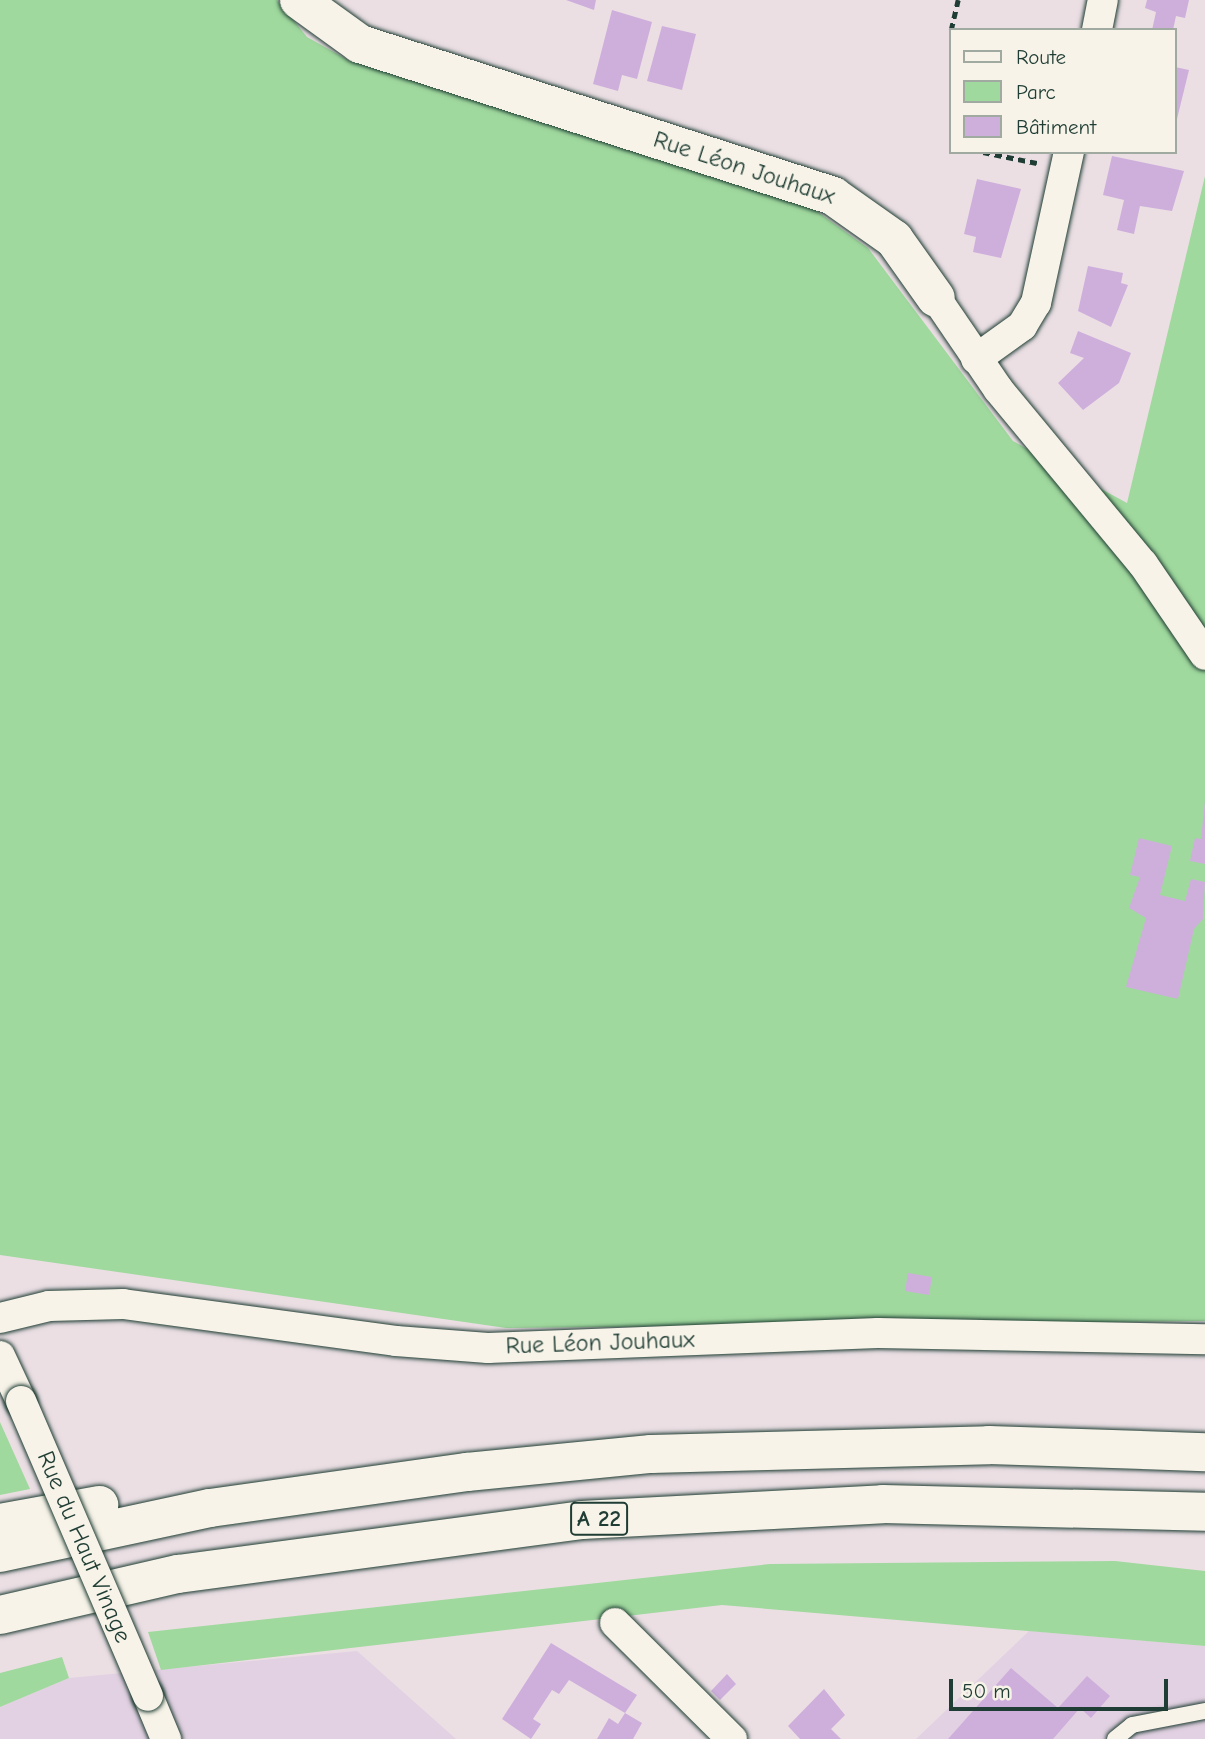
<!DOCTYPE html>
<meta charset="utf-8">
<style>
body{margin:0}
#map{position:relative;width:1205px;height:1739px;overflow:hidden;background:#ebdfe4;font-family:"Comic Neue",sans-serif}
div>[style]{position:absolute}
[style*='--x']{left:calc(var(--x)*1px);top:calc(var(--y)*1px);width:calc(var(--w)*1px);rotate:calc(var(--a)*1deg)}
.built>*{inset:0;background:#e2d1e2}
.green>*{inset:0;background:#a0d99e}
.building>*{inset:0;background:#ceafdc}
.path>*{height:4.5px;margin-top:-2.25px;transform-origin:0;background:repeating-linear-gradient(90deg,#1f3d34 0 7px,transparent 0 12px)}
.roads{filter:drop-shadow(0 0 2px #1f3d34) drop-shadow(0 0 2px #1f3d34)}
.service>*{height:16px;margin:-8px;padding:0 8px;transform-origin:8px;border-radius:8px;background:#f7f3e8}
.minor>*{height:30px;margin:-15px;padding:0 15px;transform-origin:15px;border-radius:15px;background:#f7f3e8}
.tertiary>*{height:38px;margin:-19px;padding:0 19px;transform-origin:19px;border-radius:19px;background:#f7f3e8}
.motorway>*{height:38px;margin:-19px;padding:0 19px;transform-origin:19px;border-radius:19px;background:#f7f3e8}
.bridges{filter:drop-shadow(0 0 2px #1f3d34) drop-shadow(0 0 2px #1f3d34)}
.minor-bridge>*{height:30px;margin:-15px;padding:0 15px;transform-origin:15px;border-radius:15px;background:#f7f3e8}
span{translate:-50% -50%;white-space:nowrap;text-align:center;line-height:1.15;-webkit-text-stroke:5px #f7f3e8;paint-order:stroke}
.shield-label span{padding:2px 5px;background:#f7f3e8;border:2px solid;border-radius:5px;-webkit-text-stroke-width:0}
.shield-label{font-size:23px;color:#1f3d34;font-weight:700}
.street-label{font-size:24px;color:#1f3d34}
.legend{position:absolute;left:949px;top:28px;width:228px;height:126px;box-sizing:border-box;background:#f7f3e8;border:2px solid #a1aaa0;margin:0;padding:9px 12px;list-style:none;font-size:21px;color:#1f3d34}
.legend li{display:flex;align-items:center;gap:14px;height:35px}
.legend b{width:35px;border:2px solid #a1aaa0}
.scale{position:absolute;left:949px;top:1679px;width:219px;height:32px;box-sizing:border-box;border:4px solid #1f3d34;border-top:0;padding-left:9px;font-size:21px;line-height:24px;white-space:nowrap;color:#1f3d34;-webkit-text-stroke:5px #f7f3e8;paint-order:stroke}
</style>
<div id="map">
<div class="built">
<i style="clip-path:polygon(1029px 1631px,1205px 1646px,1205px 1739px,916px 1739px)"></i>
<i style="clip-path:polygon(357px 1651px,456px 1739px,0 1739px,0 1707px,69px 1678px)"></i>
</div>
<div class="green">
<i style="clip-path:polygon(0 0,277px 0,307px 37px,348px 60px,811px 207px,868px 248px,1013px 441px,1127px 503px,1205px 176px,1205px 1321px,506px 1328px,0 1255px)"></i>
<i style="clip-path:polygon(0 1422px,30px 1489px,0 1495px)"></i>
<i style="clip-path:polygon(1115px 1561px,1205px 1571px,1205px 1646px,722px 1605px,161px 1670px,148px 1632px,770px 1564px)"></i>
<i style="clip-path:polygon(62px 1657px,69px 1678px,0 1707px,0 1673px)"></i>
</div>
<div class="building">
<i style="clip-path:polygon(566px 0,596px 0,594px 10px)"></i>
<i style="clip-path:polygon(1147px 0,1189px 0,1185px 18px,1176px 16px,1173px 30px,1152px 30px,1156px 12px,1145px 8px)"></i>
<i style="clip-path:polygon(612px 10px,652px 22px,637px 79px,622px 75px,618px 91px,593px 84px)"></i>
<i style="clip-path:polygon(662px 26px,696px 34px,682px 90px,647px 81px)"></i>
<i style="clip-path:polygon(1175px 67px,1189px 70px,1176px 123px,1175px 122px)"></i>
<i style="clip-path:polygon(1112px 156px,1184px 171px,1172px 211px,1140px 206px,1134px 234px,1117px 230px,1124px 200px,1103px 195px)"></i>
<i style="clip-path:polygon(977px 179px,1021px 189px,1001px 258px,973px 252px,976px 237px,964px 234px)"></i>
<i style="clip-path:polygon(1088px 266px,1123px 273px,1121px 283px,1128px 285px,1111px 327px,1078px 311px)"></i>
<i style="clip-path:polygon(1078px 331px,1131px 353px,1119px 383px,1083px 410px,1058px 383px,1084px 358px,1070px 353px)"></i>
<i style="clip-path:polygon(1205px 801px,1205px 864px,1190px 861px,1195px 838px,1201px 839px)"></i>
<i style="clip-path:polygon(1139px 838px,1172px 846px,1160px 895px,1185px 901px,1191px 879px,1205px 882px,1203px 919px,1194px 929px,1178px 999px,1126px 987px,1146px 918px,1129px 908px,1140px 877px,1130px 875px)"></i>
<i style="clip-path:polygon(908px 1273px,932px 1277px,929px 1295px,905px 1291px)"></i>
<i style="clip-path:polygon(551px 1643px,637px 1695px,625px 1713px,569px 1680px,559px 1694px,552px 1690px,533px 1719px,541px 1724px,531px 1739px,502px 1719px)"></i>
<i style="clip-path:polygon(1011px 1668px,1058px 1708px,1087px 1676px,1110px 1696px,1091px 1718px,1080px 1708px,1053px 1739px,948px 1739px)"></i>
<i style="clip-path:polygon(727px 1674px,736px 1684px,720px 1700px,711px 1691px)"></i>
<i style="clip-path:polygon(824px 1689px,845px 1715px,831px 1729px,841px 1739px,800px 1739px,788px 1726px)"></i>
<i style="clip-path:polygon(625px 1713px,642px 1723px,633px 1739px,597px 1739px,609px 1718px,618px 1724px)"></i>
</div>
<div class="path">
<i style="--x:951;--y:30;--w:31;--a:-77"></i>
<i style="--x:983;--y:152;--w:55;--a:11.5"></i>
</div>
<div class="roads">
<div class="service">
<i style="--x:1115;--y:1739;--w:22;--a:-39"></i>
<i style="--x:1132;--y:1725;--w:74;--a:-10.9"></i>
</div>
<div class="minor">
<i style="--x:1097;--y:30;--w:31;--a:-79"></i>
<i style="--x:936;--y:298;--w:110;--a:55.7"></i>
<i style="--x:998;--y:389;--w:227;--a:50.4"></i>
<i style="--x:1143;--y:564;--w:110;--a:55.7"></i>
<i style="--x:976;--y:359;--w:57;--a:-35.7"></i>
<i style="--x:1022;--y:326;--w:27;--a:-59"></i>
<i style="--x:1036;--y:303;--w:155;--a:-77.7"></i>
<i style="--x:0;--y:1318;--w:50;--a:-13.8"></i>
<i style="--x:49;--y:1306;--w:74;--a:-1.5"></i>
<i style="--x:123;--y:1304;--w:275;--a:7.7"></i>
<i style="--x:396;--y:1341;--w:92;--a:4.4"></i>
<i style="--x:488;--y:1348;--w:390;--a:-2.2"></i>
<i style="--x:878;--y:1333;--w:327;--a:1.1"></i>
<i style="--x:0;--y:1356;--w:50;--a:65"></i>
<i style="--x:615;--y:1623;--w:165;--a:44.8"></i>
<i style="--x:148;--y:1696;--w:47;--a:67.3"></i>
</div>
<div class="tertiary">
<i style="--x:299;--y:0;--w:75;--a:35.8"></i>
<i style="--x:360;--y:44;--w:497;--a:17.8"></i>
<i style="--x:833;--y:196;--w:75;--a:35.2"></i>
<i style="--x:894;--y:239;--w:72;--a:54.6"></i>
</div>
<div class="motorway">
<i style="--x:0;--y:1523;--w:101;--a:-10.3"></i>
<i style="--x:0;--y:1553;--w:215;--a:-12.1"></i>
<i style="--x:210;--y:1508;--w:260;--a:-8"></i>
<i style="--x:467;--y:1472;--w:185;--a:-5.6"></i>
<i style="--x:651;--y:1454;--w:338;--a:-1.5"></i>
<i style="--x:989;--y:1445;--w:216;--a:1.9"></i>
<i style="--x:0;--y:1615;--w:183;--a:-13"></i>
<i style="--x:178;--y:1574;--w:408;--a:-7.6"></i>
<i style="--x:582;--y:1520;--w:301;--a:-3"></i>
<i style="--x:883;--y:1504;--w:322;--a:1.4"></i>
</div>
</div>
<div class="bridges">
<div class="minor-bridge">
<i style="--x:21;--y:1401;--w:321;--a:66.7"></i>
</div>
</div>
<div class="shield-label">
<span style="left:599px;top:1519px">A 22</span>
</div>
<div class="street-label">
<span style="left:744px;top:168px;rotate:18deg">Rue Léon Jouhaux</span>
<span style="left:600px;top:1343px;rotate:-2deg">Rue Léon Jouhaux</span>
<span style="left:84px;top:1547px;rotate:67deg">Rue du Haut Vinage</span>
</div>
<ul class="legend">
<li><b style="height:9px;background:#f7f3e8"></b>Route</li>
<li><b style="height:19px;background:#a0d99e"></b>Parc</li>
<li><b style="height:19px;background:#ceafdc"></b>Bâtiment</li>
</ul>
<div class="scale">50 m</div>
</div>
